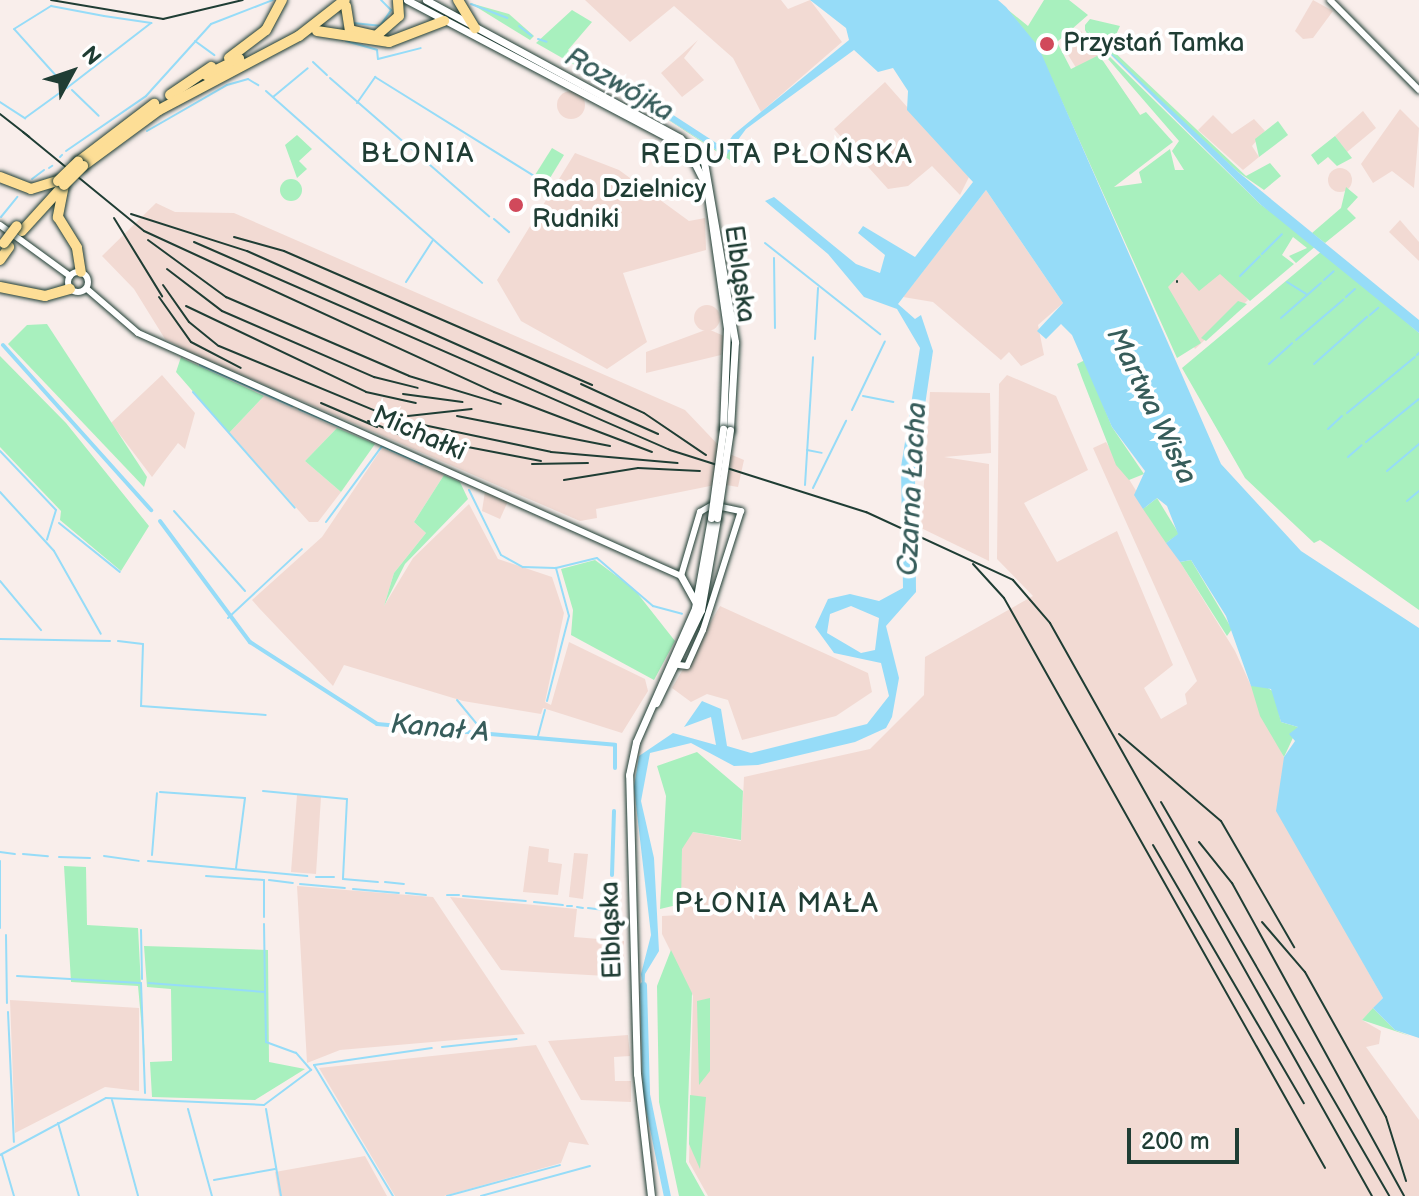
<!DOCTYPE html>
<meta charset="utf-8">
<style>
body{margin:0}
#map{position:relative;width:1419px;height:1196px;overflow:hidden;background:#f9eeeb;font-family:"Balsamiq Sans",sans-serif}
div>[style]{position:absolute}
[style*='--x']{left:calc(var(--x)*1px);top:calc(var(--y)*1px);width:calc(var(--w)*1px);rotate:calc(var(--a)*1deg)}
.built>*{inset:0;background:#f2dad3}
.round{border-radius:50%}
.green>*{inset:0;background:#a8f0be}
.water>*{inset:0;background:#96dcf8}
.stream>*{height:2px;margin:-1px;padding:0 1px;transform-origin:1px;border-radius:1px;background:#96dcf8}
.canal>*{height:4px;margin:-2px;padding:0 2px;transform-origin:2px;border-radius:2px;background:#96dcf8}
.river>*{height:7px;margin:-3.5px;padding:0 3.5px;transform-origin:3.5px;border-radius:3.5px;background:#96dcf8}
.roads{filter:drop-shadow(0 0 2px #1f3d34) drop-shadow(0 0 2px #1f3d34)}
.tertiary>*{height:6px;margin:-3px;padding:0 3px;transform-origin:3px;border-radius:3px;background:#fff}
.tertiary>.ring{margin:-3px;padding:0;box-sizing:content-box;background:none;border:6px solid #fff;border-radius:50%}
.secondary>*{height:7px;margin:-3.5px;padding:0 3.5px;transform-origin:3.5px;border-radius:3.5px;background:#fff}
.trunk>*{height:10px;margin:-5px;padding:0 5px;transform-origin:5px;border-radius:5px;background:#fdde96}
.rail>*{height:2px;margin:-1px;padding:0 1px;transform-origin:1px;border-radius:1px;background:#1f3d34}
.bridges{filter:drop-shadow(0 0 2px #1f3d34) drop-shadow(0 0 2px #1f3d34)}
.secondary-bridge>*{height:7px;margin:-3.5px;padding:0 3.5px;transform-origin:3.5px;border-radius:3.5px;background:#fff}
.trunk-bridge>*{height:10px;margin:-5px;padding:0 5px;transform-origin:5px;border-radius:5px;background:#fdde96}
.dots>*{width:22px;height:22px;translate:-50% -50%;box-sizing:border-box;border:4px solid #fff;border-radius:50%}
span{translate:-50% -50%;white-space:nowrap;text-align:center;line-height:1.15;-webkit-text-stroke:8px #fff;paint-order:stroke}
.poi-label{font-size:26px;color:#1f3d34}
.left{translate:0 -50%;text-align:left}
.street-label{font-size:26px;color:#1f3d34}
.water-label{font-size:28px;color:#375d5b;font-style:italic}
.neighbourhood-label{font-size:28px;color:#1f3d34;letter-spacing:2px}
.north{position:absolute;left:32px;top:32px;width:80px;height:80px;-webkit-text-stroke:6px #fff;paint-order:stroke;rotate:50deg;font-size:22px;font-weight:700;line-height:32px;text-align:center;color:#1f3d34}
.north::after{content:'';display:block;margin:auto;width:28px;height:36px;background:#1f3d34;clip-path:polygon(50% 0,100% 100%,50% 72%,0 100%)}
.scale{position:absolute;left:1127px;top:1128px;width:112px;height:36px;box-sizing:border-box;border:4px solid #1f3d34;border-top:0;padding-left:10px;font-size:24px;line-height:28px;white-space:nowrap;color:#1f3d34;-webkit-text-stroke:6px #fff;paint-order:stroke}
</style>
<div id="map">
<div class="built">
<i style="clip-path:polygon(585px 0,781px 0,788px 9px,810px 0,842px 42px,761px 112px,733px 58px,674px 6px,630px 42px)"></i>
<i style="clip-path:polygon(1313px 0,1333px 11px,1313px 38px,1303px 39px,1295px 31px)"></i>
<i style="clip-path:polygon(1081px 31px,1141px 116px,1083px 79px,1062px 45px)"></i>
<i style="clip-path:polygon(698px 40px,684px 58px,704px 80px,682px 97px,661px 73px)"></i>
<i style="clip-path:polygon(885px 82px,969px 177px,960px 195px,932px 166px,908px 186px,888px 189px,834px 129px)"></i>
<i class="round" style="left:557px;top:91px;width:28px;height:28px"></i>
<i style="clip-path:polygon(1400px 109px,1419px 128px,1414px 188px,1392px 171px,1373px 183px,1361px 164px)"></i>
<i style="clip-path:polygon(1363px 111px,1376px 128px,1347px 152px,1335px 136px)"></i>
<i style="clip-path:polygon(1213px 115px,1232px 134px,1254px 119px,1265px 131px,1252px 146px,1259px 157px,1243px 170px,1198px 130px)"></i>
<i style="clip-path:polygon(575px 153px,619px 170px,689px 221px,705px 218px,706px 250px,623px 273px,647px 342px,607px 369px,521px 321px,497px 280px)"></i>
<i class="round" style="left:1328px;top:168px;width:24px;height:24px"></i>
<i style="clip-path:polygon(986px 190px,1063px 303px,1038px 325px,1044px 355px,1021px 366px,1009px 352px,1001px 360px,933px 302px,903px 297px)"></i>
<i style="clip-path:polygon(156px 203px,175px 212px,234px 213px,685px 410px,725px 452px,744px 460px,738px 487px,720px 484px,596px 509px,597px 518px,580px 521px,191px 353px,165px 339px,134px 289px,102px 256px)"></i>
<i style="clip-path:polygon(1400px 220px,1419px 242px,1419px 261px,1389px 232px)"></i>
<i style="clip-path:polygon(1204px 243px,1248px 300px,1195px 349px,1159px 282px)"></i>
<i class="round" style="left:694px;top:305px;width:26px;height:26px"></i>
<i style="clip-path:polygon(708px 329px,724px 336px,721px 355px,646px 373px,646px 352px)"></i>
<i style="clip-path:polygon(162px 375px,195px 413px,185px 449px,178px 443px,152px 477px,111px 423px)"></i>
<i style="clip-path:polygon(1007px 375px,1056px 396px,1088px 470px,1024px 503px,1057px 562px,1117px 531px,1173px 665px,1144px 688px,1161px 719px,1187px 704px,1185px 694px,1197px 681px,1093px 448px,1106px 442px,1235px 651px,1287px 764px,1278px 811px,1383px 998px,1362px 1020px,1381px 1031px,1379px 1044px,1366px 1047px,1419px 1120px,1419px 1196px,708px 1196px,689px 1162px,693px 996px,662px 934px,662px 916px,680px 915px,682px 841px,693px 832px,741px 841px,744px 777px,870px 749px,924px 695px,925px 657px,1033px 596px,997px 559px,999px 384px)"></i>
<i style="clip-path:polygon(930px 392px,990px 393px,991px 453px,944px 457px,989px 464px,989px 561px,921px 528px)"></i>
<i style="clip-path:polygon(264px 396px,337px 428px,305px 461px,341px 492px,318px 522px,309px 522px,229px 433px)"></i>
<i style="clip-path:polygon(382px 448px,444px 475px,414px 522px,426px 533px,394px 573px,384px 606px,413px 558px,469px 504px,498px 559px,552px 577px,564px 613px,545px 702px,551px 705px,569px 642px,645px 679px,648px 691px,622px 733px,543px 708px,541px 714px,463px 701px,344px 665px,333px 686px,259px 608px,252px 600px,322px 537px)"></i>
<i style="clip-path:polygon(485px 491px,508px 501px,500px 519px,482px 511px)"></i>
<i style="clip-path:polygon(720px 606px,868px 673px,872px 692px,836px 716px,742px 740px,728px 700px,707px 694px,691px 702px,672px 688px)"></i>
<i style="clip-path:polygon(297px 795px,321px 797px,316px 874px,291px 872px)"></i>
<i style="clip-path:polygon(529px 846px,549px 849px,548px 862px,562px 864px,558px 895px,523px 892px)"></i>
<i style="clip-path:polygon(574px 853px,588px 854px,583px 899px,569px 897px)"></i>
<i style="clip-path:polygon(297px 886px,433px 897px,525px 1034px,340px 1050px,307px 1063px)"></i>
<i style="clip-path:polygon(450px 897px,577px 909px,574px 937px,624px 941px,624px 977px,501px 970px)"></i>
<i style="clip-path:polygon(10px 1000px,139px 1008px,139px 1091px,105px 1087px,15px 1133px)"></i>
<i style="clip-path:polygon(628px 1035px,630px 1056px,614px 1057px,615px 1081px,631px 1081px,631px 1102px,581px 1100px,548px 1041px)"></i>
<i style="clip-path:polygon(536px 1045px,589px 1145px,569px 1142px,561px 1163px,444px 1196px,395px 1196px,319px 1068px)"></i>
<i style="clip-path:polygon(365px 1156px,387px 1196px,279px 1196px,275px 1172px)"></i>
</div>
<div class="green">
<i style="clip-path:polygon(1044px 0,1069px 0,1088px 15px,1057px 42px,1071px 69px,1099px 55px,1140px 115px,1146px 112px,1173px 142px,1114px 187px,1142px 183px,1139px 172px,1170px 149px,1175px 170px,1184px 170px,1172px 151px,1179px 141px,1089px 37px,1085px 30px,1085px 25px,1090px 19px,1120px 26px,1110px 48px,1246px 176px,1270px 163px,1281px 176px,1264px 190px,1238px 172px,1150px 93px,1087px 30px,1109px 56px,1260px 204px,1317px 245px,1296px 263px,1289px 256px,1307px 248px,1293px 237px,1282px 255px,1294px 264px,1250px 301px,1220px 274px,1199px 291px,1182px 272px,1168px 287px,1201px 343px,1177px 358px,1037px 46px,1007px 9px,1028px 26px)"></i>
<i style="clip-path:polygon(470px 3px,509px 14px,534px 36px,530px 40px)"></i>
<i style="clip-path:polygon(572px 10px,592px 22px,568px 50px,618px 82px,613px 87px,536px 43px)"></i>
<i style="clip-path:polygon(647px 106px,726px 156px,735px 141px,739px 166px)"></i>
<i style="clip-path:polygon(1278px 121px,1288px 135px,1259px 157px,1255px 139px)"></i>
<i style="clip-path:polygon(297px 135px,312px 149px,299px 161px,307px 169px,297px 178px,285px 145px)"></i>
<i style="clip-path:polygon(1335px 136px,1352px 158px,1337px 166px,1328px 157px,1318px 165px,1311px 155px)"></i>
<i style="clip-path:polygon(552px 148px,564px 155px,547px 183px,535px 175px)"></i>
<i class="round" style="left:280px;top:179px;width:22px;height:22px"></i>
<i style="clip-path:polygon(1346px 187px,1358px 197px,1347px 209px,1356px 218px,1325px 243px,1312px 233px,1341px 208px)"></i>
<i style="clip-path:polygon(1323px 250px,1419px 333px,1419px 610px,1320px 540px,1314px 543px,1245px 478px,1182px 368px)"></i>
<i style="clip-path:polygon(1238px 301px,1247px 304px,1206px 341px,1201px 338px)"></i>
<i style="clip-path:polygon(47px 324px,147px 477px,144px 487px,8px 344px,27px 325px)"></i>
<i style="clip-path:polygon(0 356px,66px 423px,149px 526px,121px 571px,60px 520px,61px 511px,0 447px)"></i>
<i style="clip-path:polygon(181px 357px,184px 359px,264px 396px,229px 433px,176px 372px)"></i>
<i style="clip-path:polygon(1085px 360px,1112px 427px,1144px 474px,1129px 480px,1116px 465px,1082px 378px,1077px 364px)"></i>
<i style="clip-path:polygon(337px 428px,375px 444px,341px 492px,305px 461px)"></i>
<i style="clip-path:polygon(444px 475px,460px 482px,468px 499px,405px 564px,384px 606px,394px 573px,426px 533px,414px 522px)"></i>
<i style="clip-path:polygon(1157px 498px,1179px 534px,1166px 543px,1143px 509px)"></i>
<i style="clip-path:polygon(595px 560px,634px 589px,675px 641px,654px 680px,571px 635px,573px 610px,561px 569px)"></i>
<i style="clip-path:polygon(1191px 560px,1232px 629px,1227px 636px,1180px 562px)"></i>
<i style="clip-path:polygon(1262px 684px,1274px 692px,1281px 722px,1298px 727px,1284px 757px,1260px 716px,1251px 686px)"></i>
<i style="clip-path:polygon(697px 752px,743px 791px,741px 840px,693px 832px,682px 849px,681px 904px,660px 909px,666px 796px,657px 766px)"></i>
<i style="clip-path:polygon(64px 866px,86px 867px,87px 925px,138px 928px,145px 1062px,138px 986px,71px 982px)"></i>
<i style="clip-path:polygon(144px 946px,268px 950px,269px 1062px,305px 1069px,255px 1100px,152px 1097px,150px 1062px,172px 1061px,171px 989px,147px 987px)"></i>
<i style="clip-path:polygon(671px 950px,692px 993px,686px 1162px,705px 1196px,679px 1196px,659px 1102px,657px 986px)"></i>
<i style="clip-path:polygon(710px 998px,710px 1071px,699px 1085px,697px 1001px)"></i>
<i style="clip-path:polygon(1373px 1008px,1395px 1030px,1410px 1036px,1362px 1020px)"></i>
<i style="clip-path:polygon(690px 1095px,706px 1097px,700px 1169px,689px 1144px)"></i>
</div>
<div class="water">
<i style="clip-path:polygon(evenodd,810px 0,998px 0,1006px 7px,1038px 46px,1221px 464px,1301px 551px,1419px 628px,1419px 1038px,1395px 1030px,1373px 1008px,1383px 998px,1276px 811px,1284px 757px,1295px 741px,1289px 734px,1298px 727px,1281px 722px,1271px 689px,1251px 686px,1226px 616px,1191px 560px,1180px 562px,1166px 543px,1178px 534px,1167px 506px,1157px 498px,1143px 509px,1134px 495px,1145px 471px,1112px 427px,1072px 335px,1061px 324px,1046px 339px,1037px 331px,1063px 303px,986px 190px,898px 304px,915px 319px,921px 315px,933px 351px,915px 473px,916px 592px,886px 626px,899px 678px,892px 717px,886px 728px,855px 742px,758px 765px,734px 766px,691px 743px,650px 753px,641px 801px,654px 858px,659px 951px,645px 974px,644px 999px,641px 974px,651px 935px,634px 787px,639px 756px,673px 733px,716px 745px,711px 717px,684px 727px,702px 701px,721px 709px,727px 746px,751px 753px,867px 724px,889px 696px,881px 663px,834px 653px,815px 627px,828px 599px,850px 594px,879px 601px,903px 588px,901px 467px,920px 348px,897px 309px,864px 297px,828px 254px,765px 201px,774px 197px,856px 264px,880px 273px,885px 255px,858px 233px,863px 226px,915px 257px,973px 182px,907px 110px,908px 91px,893px 68px,878px 72px,854px 50px,746px 129px,726px 156px,612px 84px,645px 84px,664px 109px,724px 148px,733px 135px,849px 40px,846px 28px,810px 0,851px 606px,879px 618px,875px 650px,861px 653px,827px 633px,830px 614px,851px 606px)"></i>
<i style="clip-path:polygon(1086px 30px,1238px 172px,1419px 320px,1419px 333px,1260px 204px)"></i>
</div>
<div class="stream">
<i style="--x:471;--y:4;--w:39;--a:21"></i>
<i style="--x:51;--y:6;--w:54;--a:10.7"></i>
<i style="--x:104;--y:16;--w:48;--a:8.5"></i>
<i style="--x:151;--y:23;--w:106;--a:142.3"></i>
<i style="--x:67;--y:88;--w:79;--a:-131.9"></i>
<i style="--x:14;--y:29;--w:44;--a:-31.9"></i>
<i style="--x:353;--y:23;--w:27;--a:6"></i>
<i style="--x:380;--y:26;--w:19;--a:-55"></i>
<i style="--x:391;--y:10;--w:14;--a:-135"></i>
<i style="--x:519;--y:26;--w:16;--a:38"></i>
<i style="--x:538;--y:39;--w:9;--a:18"></i>
<i style="--x:195;--y:41;--w:24;--a:36"></i>
<i style="--x:346;--y:41;--w:32;--a:16"></i>
<i style="--x:377;--y:50;--w:9;--a:84"></i>
<i style="--x:378;--y:59;--w:44;--a:-14.3"></i>
<i style="--x:313;--y:62;--w:19;--a:43"></i>
<i style="--x:576;--y:62;--w:41;--a:29.1"></i>
<i style="--x:330;--y:78;--w:211;--a:41"></i>
<i style="--x:72;--y:90;--w:37;--a:44"></i>
<i style="--x:266;--y:91;--w:289;--a:41.6"></i>
<i style="--x:273;--y:97;--w:45;--a:-39.6"></i>
<i style="--x:0;--y:102;--w:30;--a:33"></i>
<i style="--x:25;--y:118;--w:49;--a:-35.9"></i>
<i style="--x:357;--y:103;--w:32;--a:-55"></i>
<i style="--x:375;--y:77;--w:200;--a:31.9"></i>
<i style="--x:147;--y:131;--w:92;--a:-29.9"></i>
<i style="--x:227;--y:85;--w:22;--a:-16"></i>
<i style="--x:248;--y:79;--w:12;--a:31"></i>
<i style="--x:66;--y:151;--w:97;--a:-34.5"></i>
<i style="--x:146;--y:96;--w:97;--a:-47.9"></i>
<i style="--x:211;--y:24;--w:66;--a:-21.2"></i>
<i style="--x:60;--y:157;--w:3;--a:-45"></i>
<i style="--x:49;--y:168;--w:4;--a:-34"></i>
<i style="--x:32;--y:179;--w:15;--a:-37"></i>
<i style="--x:1;--y:217;--w:26;--a:-51"></i>
<i style="--x:494;--y:219;--w:20;--a:41"></i>
<i style="--x:765;--y:243;--w:147;--a:38.4"></i>
<i style="--x:1262;--y:254;--w:28;--a:-45"></i>
<i style="--x:774;--y:258;--w:70;--a:89.2"></i>
<i style="--x:1240;--y:276;--w:28;--a:-45"></i>
<i style="--x:1324;--y:280;--w:13;--a:-42"></i>
<i style="--x:406;--y:282;--w:50;--a:-57.3"></i>
<i style="--x:1287;--y:282;--w:22;--a:32"></i>
<i style="--x:1346;--y:297;--w:12;--a:-42"></i>
<i style="--x:1370;--y:315;--w:11;--a:-41"></i>
<i style="--x:1281;--y:318;--w:53;--a:-41.2"></i>
<i style="--x:815;--y:339;--w:51;--a:-86.6"></i>
<i style="--x:1296;--y:340;--w:62;--a:-40.4"></i>
<i style="--x:1417;--y:355;--w:3;--a:-45"></i>
<i style="--x:1269;--y:364;--w:31;--a:-42"></i>
<i style="--x:1314;--y:364;--w:71;--a:-41.6"></i>
<i style="--x:200;--y:365;--w:101;--a:24"></i>
<i style="--x:193;--y:392;--w:154;--a:48.7"></i>
<i style="--x:863;--y:396;--w:31;--a:11"></i>
<i style="--x:299;--y:409;--w:46;--a:23.2"></i>
<i style="--x:852;--y:410;--w:76;--a:-64.4"></i>
<i style="--x:1347;--y:413;--w:88;--a:-39.5"></i>
<i style="--x:1328;--y:429;--w:19;--a:-43"></i>
<i style="--x:1366;--y:442;--w:68;--a:-39.1"></i>
<i style="--x:807;--y:450;--w:15;--a:11"></i>
<i style="--x:0;--y:451;--w:81;--a:46.5"></i>
<i style="--x:56;--y:510;--w:31;--a:107"></i>
<i style="--x:1348;--y:457;--w:18;--a:-41"></i>
<i style="--x:1387;--y:471;--w:42;--a:-40.2"></i>
<i style="--x:805;--y:485;--w:128;--a:-86.4"></i>
<i style="--x:813;--y:488;--w:75;--a:-63.8"></i>
<i style="--x:469;--y:490;--w:72;--a:63.8"></i>
<i style="--x:501;--y:555;--w:25;--a:29"></i>
<i style="--x:523;--y:567;--w:32;--a:2"></i>
<i style="--x:0;--y:492;--w:80;--a:47.5"></i>
<i style="--x:54;--y:551;--w:95;--a:60.5"></i>
<i style="--x:1407;--y:501;--w:16;--a:-40"></i>
<i style="--x:174;--y:511;--w:107;--a:48.4"></i>
<i style="--x:326;--y:522;--w:94;--a:-53.6"></i>
<i style="--x:382;--y:446;--w:44;--a:24.2"></i>
<i style="--x:59;--y:523;--w:78;--a:38.8"></i>
<i style="--x:0;--y:581;--w:64;--a:50.1"></i>
<i style="--x:228;--y:618;--w:101;--a:-43"></i>
<i style="--x:0;--y:639;--w:110;--a:1"></i>
<i style="--x:118;--y:641;--w:25;--a:7"></i>
<i style="--x:143;--y:644;--w:62;--a:91.8"></i>
<i style="--x:141;--y:706;--w:125;--a:4.1"></i>
<i style="--x:457;--y:700;--w:44;--a:50.5"></i>
<i style="--x:547;--y:701;--w:88;--a:-75.5"></i>
<i style="--x:569;--y:616;--w:50;--a:-105.2"></i>
<i style="--x:556;--y:568;--w:42;--a:-13.7"></i>
<i style="--x:597;--y:558;--w:74;--a:40.6"></i>
<i style="--x:653;--y:606;--w:30;--a:15"></i>
<i style="--x:538;--y:736;--w:27;--a:-75"></i>
<i style="--x:263;--y:791;--w:84;--a:5.4"></i>
<i style="--x:347;--y:799;--w:80;--a:92.9"></i>
<i style="--x:343;--y:879;--w:35;--a:5"></i>
<i style="--x:160;--y:792;--w:85;--a:4"></i>
<i style="--x:245;--y:798;--w:71;--a:97.3"></i>
<i style="--x:0;--y:852;--w:15;--a:8"></i>
<i style="--x:23;--y:854;--w:25;--a:5"></i>
<i style="--x:152;--y:855;--w:62;--a:-85.4"></i>
<i style="--x:104;--y:856;--w:35;--a:8"></i>
<i style="--x:59;--y:857;--w:31;--a:2"></i>
<i style="--x:0;--y:861;--w:67;--a:90"></i>
<i style="--x:148;--y:861;--w:160;--a:5.4"></i>
<i style="--x:206;--y:876;--w:58;--a:3.9"></i>
<i style="--x:264;--y:880;--w:37;--a:90"></i>
<i style="--x:316;--y:877;--w:18;--a:0"></i>
<i style="--x:269;--y:880;--w:24;--a:7"></i>
<i style="--x:385;--y:882;--w:19;--a:6"></i>
<i style="--x:300;--y:884;--w:45;--a:5.1"></i>
<i style="--x:353;--y:889;--w:46;--a:5"></i>
<i style="--x:406;--y:893;--w:20;--a:6"></i>
<i style="--x:447;--y:895;--w:12;--a:0"></i>
<i style="--x:463;--y:896;--w:63;--a:4.5"></i>
<i style="--x:534;--y:902;--w:29;--a:6"></i>
<i style="--x:567;--y:906;--w:5;--a:0"></i>
<i style="--x:577;--y:907;--w:6;--a:9"></i>
<i style="--x:588;--y:908;--w:24;--a:7"></i>
<i style="--x:264;--y:924;--w:67;--a:89.1"></i>
<i style="--x:141;--y:930;--w:49;--a:88.8"></i>
<i style="--x:6;--y:935;--w:68;--a:89.2"></i>
<i style="--x:17;--y:976;--w:124;--a:3.2"></i>
<i style="--x:141;--y:983;--w:110;--a:87.9"></i>
<i style="--x:8;--y:1012;--w:130;--a:87.4"></i>
<i style="--x:442;--y:1047;--w:75;--a:-6.1"></i>
<i style="--x:112;--y:1100;--w:99;--a:74.8"></i>
<i style="--x:188;--y:1109;--w:90;--a:74.6"></i>
<i style="--x:266;--y:1109;--w:88;--a:80.2"></i>
<i style="--x:58;--y:1123;--w:76;--a:74"></i>
<i style="--x:0;--y:1155;--w:120;--a:-28.3"></i>
<i style="--x:106;--y:1098;--w:158;--a:2.5"></i>
<i style="--x:264;--y:1105;--w:59;--a:-36.7"></i>
<i style="--x:311;--y:1070;--w:23;--a:-131"></i>
<i style="--x:296;--y:1053;--w:32;--a:-160"></i>
<i style="--x:266;--y:1042;--w:50;--a:-91.1"></i>
<i style="--x:265;--y:992;--w:117;--a:-175.6"></i>
<i style="--x:2;--y:1155;--w:43;--a:73.7"></i>
<i style="--x:214;--y:1180;--w:62;--a:-10.2"></i>
<i style="--x:393;--y:1196;--w:153;--a:-121.1"></i>
<i style="--x:314;--y:1065;--w:119;--a:-8.2"></i>
<i style="--x:447;--y:1196;--w:117;--a:-15.3"></i>
<i style="--x:481;--y:1196;--w:113;--a:-15.4"></i>
</div>
<div class="canal">
<i style="--x:3;--y:345;--w:222;--a:48.1"></i>
<i style="--x:160;--y:521;--w:151;--a:53.4"></i>
<i style="--x:250;--y:642;--w:151;--a:32.8"></i>
<i style="--x:377;--y:724;--w:239;--a:5"></i>
<i style="--x:615;--y:745;--w:23;--a:90"></i>
<i style="--x:612;--y:875;--w:64;--a:-88.2"></i>
</div>
<div class="river">
<i style="--x:643;--y:985;--w:109;--a:88.4"></i>
<i style="--x:646;--y:1094;--w:104;--a:78.4"></i>
</div>
<div class="roads">
<div class="tertiary">
<i style="--x:1330;--y:0;--w:127;--a:45.3"></i>
<i style="--x:0;--y:225;--w:87;--a:36.1"></i>
<i class="ring" style="left:68px;top:272px;width:14px;height:14px"></i>
<i style="--x:87;--y:289;--w:67;--a:40.8"></i>
<i style="--x:138;--y:333;--w:595;--a:24.11"></i>
<i style="--x:681;--y:576;--w:67;--a:-73.5"></i>
<i style="--x:700;--y:512;--w:14;--a:-30"></i>
<i style="--x:712;--y:505;--w:30;--a:12"></i>
<i style="--x:741;--y:511;--w:125;--a:107.7"></i>
<i style="--x:703;--y:630;--w:39;--a:114"></i>
<i style="--x:687;--y:666;--w:8;--a:-173"></i>
</div>
<div class="secondary">
<i style="--x:407;--y:0;--w:294;--a:27.8"></i>
<i style="--x:667;--y:137;--w:33;--a:40"></i>
<i style="--x:692;--y:158;--w:34;--a:63"></i>
<i style="--x:707;--y:188;--w:141;--a:81.9"></i>
<i style="--x:727;--y:328;--w:101;--a:92.3"></i>
<i style="--x:426;--y:0;--w:289;--a:28.5"></i>
<i style="--x:680;--y:138;--w:34;--a:45"></i>
<i style="--x:704;--y:162;--w:183;--a:80.2"></i>
<i style="--x:735;--y:342;--w:88;--a:93.3"></i>
<i style="--x:681;--y:576;--w:31;--a:61"></i>
<i style="--x:656;--y:703;--w:103;--a:-64.2"></i>
<i style="--x:701;--y:610;--w:93;--a:-80.1"></i>
<i style="--x:651;--y:1196;--w:123;--a:-96.5"></i>
<i style="--x:637;--y:1074;--w:299;--a:-91.5"></i>
<i style="--x:629;--y:775;--w:34;--a:-78"></i>
<i style="--x:636;--y:742;--w:146;--a:-66.2"></i>
<i style="--x:695;--y:608;--w:91;--a:-79.9"></i>
</div>
<div class="trunk">
<i style="--x:458;--y:0;--w:33;--a:59"></i>
<i style="--x:346;--y:6;--w:24;--a:81"></i>
<i style="--x:350;--y:30;--w:27;--a:13"></i>
<i style="--x:376;--y:36;--w:30;--a:-41"></i>
<i style="--x:399;--y:16;--w:16;--a:-94"></i>
<i style="--x:317;--y:31;--w:73;--a:8.7"></i>
<i style="--x:389;--y:42;--w:59;--a:-20.9"></i>
<i style="--x:229;--y:58;--w:46;--a:-37.1"></i>
<i style="--x:266;--y:30;--w:34;--a:-62"></i>
<i style="--x:206;--y:75;--w:37;--a:-26"></i>
<i style="--x:170;--y:95;--w:50;--a:-34.3"></i>
<i style="--x:78;--y:162;--w:96;--a:-37.3"></i>
<i style="--x:83;--y:166;--w:94;--a:-36.4"></i>
<i style="--x:159;--y:110;--w:158;--a:-27.9"></i>
<i style="--x:299;--y:36;--w:58;--a:-38"></i>
<i style="--x:0;--y:177;--w:33;--a:21"></i>
<i style="--x:31;--y:189;--w:28;--a:-17"></i>
<i style="--x:64;--y:185;--w:33;--a:101"></i>
<i style="--x:58;--y:217;--w:36;--a:58"></i>
<i style="--x:77;--y:248;--w:24;--a:81"></i>
<i style="--x:22;--y:231;--w:61;--a:-47.7"></i>
<i style="--x:0;--y:260;--w:16;--a:-55"></i>
<i style="--x:0;--y:287;--w:46;--a:11.3"></i>
<i style="--x:45;--y:296;--w:26;--a:-16"></i>
</div>
</div>
<div class="rail">
<i style="--x:51;--y:0;--w:114;--a:9.6"></i>
<i style="--x:163;--y:19;--w:82;--a:-13.4"></i>
<i style="--x:0;--y:114;--w:37;--a:38"></i>
<i style="--x:23;--y:132;--w:156;--a:39.3"></i>
<i style="--x:144;--y:231;--w:385;--a:24.7"></i>
<i style="--x:494;--y:392;--w:169;--a:20.8"></i>
<i style="--x:131;--y:214;--w:122;--a:17.7"></i>
<i style="--x:247;--y:251;--w:450;--a:24"></i>
<i style="--x:114;--y:218;--w:92;--a:58.4"></i>
<i style="--x:234;--y:237;--w:52;--a:15.6"></i>
<i style="--x:284;--y:251;--w:336;--a:23.5"></i>
<i style="--x:148;--y:240;--w:97;--a:36.2"></i>
<i style="--x:226;--y:297;--w:199;--a:23.3"></i>
<i style="--x:409;--y:376;--w:96;--a:16.9"></i>
<i style="--x:194;--y:242;--w:519;--a:23.6"></i>
<i style="--x:670;--y:450;--w:206;--a:17.6"></i>
<i style="--x:866;--y:512;--w:162;--a:24.8"></i>
<i style="--x:1013;--y:580;--w:57;--a:49.3"></i>
<i style="--x:1050;--y:623;--w:657;--a:60.67"></i>
<i style="--x:167;--y:269;--w:69;--a:37.4"></i>
<i style="--x:222;--y:311;--w:166;--a:23.5"></i>
<i style="--x:374;--y:377;--w:45;--a:14"></i>
<i style="--x:1177;--y:281;--w:1;--a:90"></i>
<i style="--x:163;--y:285;--w:45;--a:54.9"></i>
<i style="--x:189;--y:322;--w:38;--a:39"></i>
<i style="--x:219;--y:346;--w:191;--a:22.5"></i>
<i style="--x:395;--y:419;--w:159;--a:11.9"></i>
<i style="--x:551;--y:452;--w:127;--a:5"></i>
<i style="--x:159;--y:297;--w:55;--a:54.6"></i>
<i style="--x:191;--y:342;--w:56;--a:27.5"></i>
<i style="--x:186;--y:306;--w:199;--a:25.5"></i>
<i style="--x:366;--y:392;--w:51;--a:12.4"></i>
<i style="--x:581;--y:384;--w:69;--a:24.7"></i>
<i style="--x:644;--y:413;--w:75;--a:34.1"></i>
<i style="--x:403;--y:394;--w:60;--a:7.7"></i>
<i style="--x:321;--y:403;--w:61;--a:23.2"></i>
<i style="--x:408;--y:416;--w:64;--a:-6.2"></i>
<i style="--x:457;--y:416;--w:156;--a:11.1"></i>
<i style="--x:368;--y:421;--w:84;--a:23.2"></i>
<i style="--x:431;--y:440;--w:112;--a:10.8"></i>
<i style="--x:532;--y:464;--w:56;--a:-1"></i>
<i style="--x:564;--y:480;--w:75;--a:-9.2"></i>
<i style="--x:638;--y:468;--w:62;--a:2.8"></i>
<i style="--x:973;--y:564;--w:46;--a:47.6"></i>
<i style="--x:1004;--y:598;--w:654;--a:60.61"></i>
<i style="--x:1119;--y:734;--w:134;--a:40.5"></i>
<i style="--x:1221;--y:821;--w:146;--a:59.9"></i>
<i style="--x:1161;--y:802;--w:455;--a:59.9"></i>
<i style="--x:1199;--y:842;--w:53;--a:51.2"></i>
<i style="--x:1232;--y:883;--w:357;--a:61.2"></i>
<i style="--x:1153;--y:845;--w:299;--a:59.7"></i>
<i style="--x:1262;--y:922;--w:66;--a:49.3"></i>
<i style="--x:1305;--y:972;--w:166;--a:60.8"></i>
<i style="--x:1386;--y:1117;--w:67;--a:72.6"></i>
</div>
<div class="bridges">
<div class="secondary-bridge">
<i style="--x:711;--y:518;--w:90;--a:-82.3"></i>
<i style="--x:717;--y:518;--w:89;--a:-81.6"></i>
</div>
<div class="trunk-bridge">
<i style="--x:58;--y:181;--w:28;--a:-44"></i>
<i style="--x:64;--y:185;--w:27;--a:-45"></i>
<i style="--x:4;--y:243;--w:21;--a:-53"></i>
</div>
</div>
<div class="dots">
<i style="left:1047px;top:44px;background:#d1495b"></i>
<i style="left:516px;top:205px;background:#d1495b"></i>
</div>
<div class="poi-label">
<span class="left" style="left:1063px;top:44px">Przystań Tamka</span>
<span class="left" style="left:532px;top:205px">Rada Dzielnicy<br>Rudniki</span>
</div>
<div class="street-label">
<span style="left:739px;top:274px;rotate:82deg">Elbląska</span>
<span style="left:419px;top:434px;rotate:24deg">Michałki</span>
<span style="left:612px;top:930px;rotate:-92deg">Elbląska</span>
</div>
<div class="water-label">
<span style="left:619px;top:85px;rotate:30deg">Rozwójka</span>
<span style="left:1151px;top:406px;rotate:64deg">Martwa Wisła</span>
<span style="left:913px;top:489px;rotate:-87deg">Czarna Łacha</span>
<span style="left:440px;top:729px;rotate:5deg">Kanał A</span>
</div>
<div class="neighbourhood-label">
<span style="left:418px;top:154px">BŁONIA</span>
<span style="left:777px;top:155px">REDUTA PŁOŃSKA</span>
<span style="left:777px;top:904px">PŁONIA MAŁA</span>
</div>
<div class="north">N</div>
<div class="scale">200 m</div>
</div>
